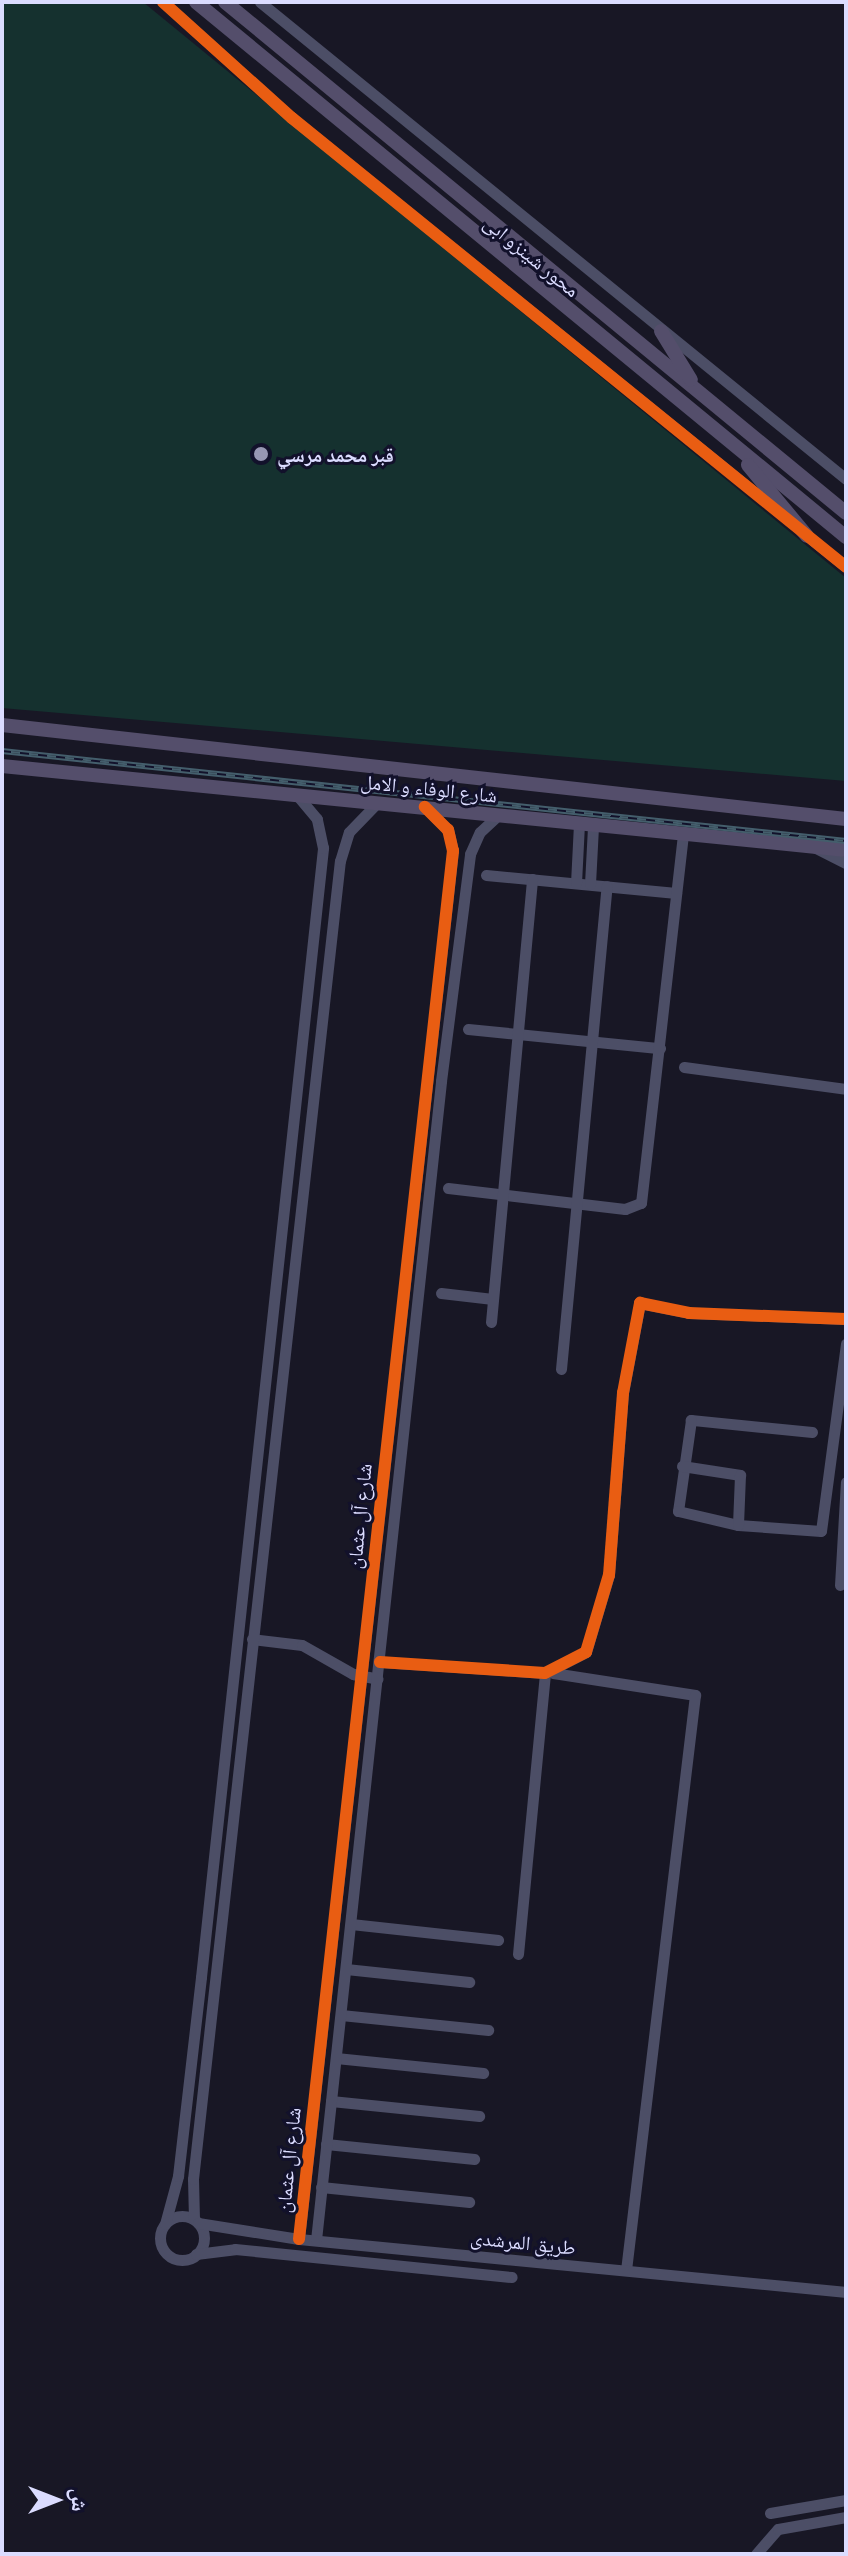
<!DOCTYPE html>
<meta charset="utf-8">
<style>
body{margin:0}
#map{position:relative;width:848px;height:2556px;overflow:hidden;background:#181725;font-family:"Titillium Web","Noto Naskh Arabic",sans-serif}
div>[style]{position:absolute}
[style*='--x']{left:calc(var(--x)*1px);top:calc(var(--y)*1px);width:calc(var(--w)*1px);rotate:calc(var(--a)*1deg)}
.green>*{inset:0;background:#15312f}
.minor>*{height:11px;margin:-5.5px;padding:0 5.5px;transform-origin:5.5px;border-radius:5.5px;background:#4c4e66}
.minor>.ring{margin:-5.5px;padding:0;box-sizing:content-box;background:none;border:11px solid #4c4e66;border-radius:50%}
.major>*{height:14px;margin:-7px;padding:0 7px;transform-origin:7px;border-radius:7px;background:#544e6b}
.rail>*{height:6px;margin-top:-3px;transform-origin:0;background:repeating-linear-gradient(90deg,#12112b 0 9px,#445e6c 0 18px);box-sizing:border-box;border-block:2px solid #445e6c}
.cycleway>*{height:12px;margin:-6px;padding:0 6px;transform-origin:6px;border-radius:6px;background:#e95d12}
.dots>*{width:22px;height:22px;translate:-50% -50%;box-sizing:border-box;border:4px solid #12112b;border-radius:50%}
span{translate:-50% -50%;white-space:nowrap;text-align:center;line-height:1.15;-webkit-text-stroke:6px #12112b;paint-order:stroke}
.street-label{font-size:20px;color:#dbdcff}
.poi-label{font-size:20px;color:#dbdcff;font-weight:700}
.left{translate:0 -50%;text-align:left}
.frame{position:absolute;inset:0;border:4px solid #dbdcff;pointer-events:none}
.north{position:absolute;left:16px;top:2460px;width:80px;height:80px;-webkit-text-stroke:6px #12112b;paint-order:stroke;rotate:90deg;font-size:22px;font-weight:700;line-height:32px;text-align:center;color:#dbdcff}
.north::after{content:'';display:block;margin:auto;width:28px;height:36px;background:#dbdcff;clip-path:polygon(50% 0,100% 100%,50% 72%,0 100%)}
</style>
<div id="map">
<div class="green">
<i style="clip-path:polygon(2px 2px,143px 2px,846px 578px,846px 781px,2px 708px)"></i>
</div>
<div class="minor">
<i style="--x:163;--y:2;--w:173;--a:42"></i>
<i style="--x:292;--y:118;--w:634;--a:38.98"></i>
<i style="--x:260;--y:2;--w:756;--a:39.15"></i>
<i style="--x:801;--y:531;--w:58;--a:38.7"></i>
<i style="--x:814;--y:847;--w:36;--a:27"></i>
<i style="--x:486;--y:875;--w:191;--a:5.4"></i>
<i style="--x:576;--y:883;--w:59;--a:-87.1"></i>
<i style="--x:590;--y:884;--w:58;--a:-87"></i>
<i style="--x:468;--y:1029;--w:193;--a:5.7"></i>
<i style="--x:684;--y:1067;--w:163;--a:7.7"></i>
<i style="--x:448;--y:1188;--w:178;--a:6.8"></i>
<i style="--x:625;--y:1209;--w:17;--a:-21"></i>
<i style="--x:641;--y:1203;--w:369;--a:-83.5"></i>
<i style="--x:441;--y:1293;--w:52;--a:6.6"></i>
<i style="--x:491;--y:1322;--w:445;--a:-84.7"></i>
<i style="--x:561;--y:1369;--w:485;--a:-84.6"></i>
<i style="--x:812;--y:1432;--w:122;--a:-174.3"></i>
<i style="--x:691;--y:1420;--w:92;--a:98.1"></i>
<i style="--x:678;--y:1511;--w:62;--a:13.1"></i>
<i style="--x:738;--y:1525;--w:83;--a:4.1"></i>
<i style="--x:821;--y:1531;--w:189;--a:-82.4"></i>
<i style="--x:682;--y:1466;--w:59;--a:8.8"></i>
<i style="--x:740;--y:1475;--w:50;--a:92.3"></i>
<i style="--x:840;--y:1585;--w:103;--a:-86.7"></i>
<i style="--x:252;--y:1639;--w:50;--a:6.8"></i>
<i style="--x:302;--y:1645;--w:59;--a:29.6"></i>
<i style="--x:353;--y:1674;--w:25;--a:11"></i>
<i style="--x:380;--y:1662;--w:165;--a:3.8"></i>
<i style="--x:545;--y:1673;--w:46;--a:-27.1"></i>
<i style="--x:586;--y:1652;--w:80;--a:-73.4"></i>
<i style="--x:609;--y:1575;--w:183;--a:-85.6"></i>
<i style="--x:623;--y:1393;--w:92;--a:-79.3"></i>
<i style="--x:640;--y:1303;--w:50;--a:11.5"></i>
<i style="--x:689;--y:1313;--w:157;--a:2.2"></i>
<i style="--x:553;--y:1673;--w:144;--a:8.8"></i>
<i style="--x:695;--y:1695;--w:579;--a:96.84"></i>
<i style="--x:351;--y:1924;--w:148;--a:6.2"></i>
<i style="--x:518;--y:1954;--w:282;--a:-84.5"></i>
<i style="--x:346;--y:1969;--w:124;--a:6"></i>
<i style="--x:341;--y:2015;--w:148;--a:5.8"></i>
<i style="--x:336;--y:2058;--w:148;--a:5.8"></i>
<i style="--x:331;--y:2101;--w:149;--a:5.8"></i>
<i style="--x:326;--y:2144;--w:149;--a:5.8"></i>
<i style="--x:321;--y:2187;--w:149;--a:5.8"></i>
<i class="ring" style="left:160px;top:2216px;width:33px;height:33px"></i>
<i style="--x:194;--y:2219;--w:40;--a:-91.4"></i>
<i style="--x:193;--y:2179;--w:1326;--a:-83.64"></i>
<i style="--x:340;--y:861;--w:30;--a:-73"></i>
<i style="--x:349;--y:832;--w:40;--a:-46"></i>
<i style="--x:198;--y:2223;--w:102;--a:9"></i>
<i style="--x:299;--y:2239;--w:550;--a:5.53"></i>
<i style="--x:165;--y:2224;--w:50;--a:-74.8"></i>
<i style="--x:178;--y:2176;--w:200;--a:-83.4"></i>
<i style="--x:201;--y:1977;--w:1136;--a:-83.83"></i>
<i style="--x:323;--y:848;--w:30;--a:-102"></i>
<i style="--x:317;--y:819;--w:30;--a:-130"></i>
<i style="--x:299;--y:2239;--w:1397;--a:-83.67"></i>
<i style="--x:453;--y:851;--w:22;--a:-103"></i>
<i style="--x:448;--y:830;--w:31;--a:-135"></i>
<i style="--x:316;--y:2240;--w:1166;--a:-83.84"></i>
<i style="--x:441;--y:1081;--w:229;--a:-82.7"></i>
<i style="--x:470;--y:854;--w:24;--a:-66"></i>
<i style="--x:480;--y:832;--w:25;--a:-43"></i>
<i style="--x:196;--y:2254;--w:39;--a:-7"></i>
<i style="--x:235;--y:2249;--w:278;--a:5.8"></i>
<i style="--x:770;--y:2513;--w:77;--a:-9.7"></i>
<i style="--x:756;--y:2554;--w:33;--a:-49"></i>
<i style="--x:778;--y:2529;--w:69;--a:-10"></i>
</div>
<div class="major">
<i style="--x:196;--y:2;--w:842;--a:39.46"></i>
<i style="--x:225;--y:2;--w:804;--a:39.45"></i>
<i style="--x:661;--y:331;--w:57;--a:58.5"></i>
<i style="--x:748;--y:465;--w:92;--a:50.3"></i>
<i style="--x:2;--y:725;--w:849;--a:6.36"></i>
<i style="--x:2;--y:766;--w:848;--a:5.68"></i>
</div>
<div class="rail">
<i style="--x:2;--y:751;--w:849;--a:6.09"></i>
</div>
<div class="cycleway">
<i style="--x:163;--y:2;--w:173;--a:42"></i>
<i style="--x:292;--y:118;--w:713;--a:39.02"></i>
<i style="--x:380;--y:1662;--w:165;--a:3.8"></i>
<i style="--x:545;--y:1673;--w:46;--a:-27.1"></i>
<i style="--x:586;--y:1652;--w:80;--a:-73.4"></i>
<i style="--x:609;--y:1575;--w:183;--a:-85.6"></i>
<i style="--x:623;--y:1393;--w:92;--a:-79.3"></i>
<i style="--x:640;--y:1303;--w:50;--a:11.5"></i>
<i style="--x:689;--y:1313;--w:157;--a:2.2"></i>
<i style="--x:299;--y:2239;--w:1397;--a:-83.67"></i>
<i style="--x:453;--y:851;--w:22;--a:-103"></i>
<i style="--x:448;--y:830;--w:33;--a:-135"></i>
</div>
<div class="dots">
<i style="left:261px;top:454px;background:#9797b3"></i>
</div>
<div class="street-label">
<span style="left:532px;top:256px;rotate:39deg">محور شينزو ابى</span>
<span style="left:429px;top:788px;rotate:6deg">شارع الوفاء و الامل</span>
<span style="left:359px;top:1516px;rotate:-84deg">شارع آل عثمان</span>
<span style="left:288px;top:2160px;rotate:-84deg">شارع آل عثمان</span>
<span style="left:523px;top:2242px;rotate:6deg">طريق المرشدى</span>
</div>
<div class="poi-label">
<span class="left" style="left:277px;top:454px">قبر محمد مرسي</span>
</div>
<div class="frame"></div>
<div class="north">ش</div>
</div>
